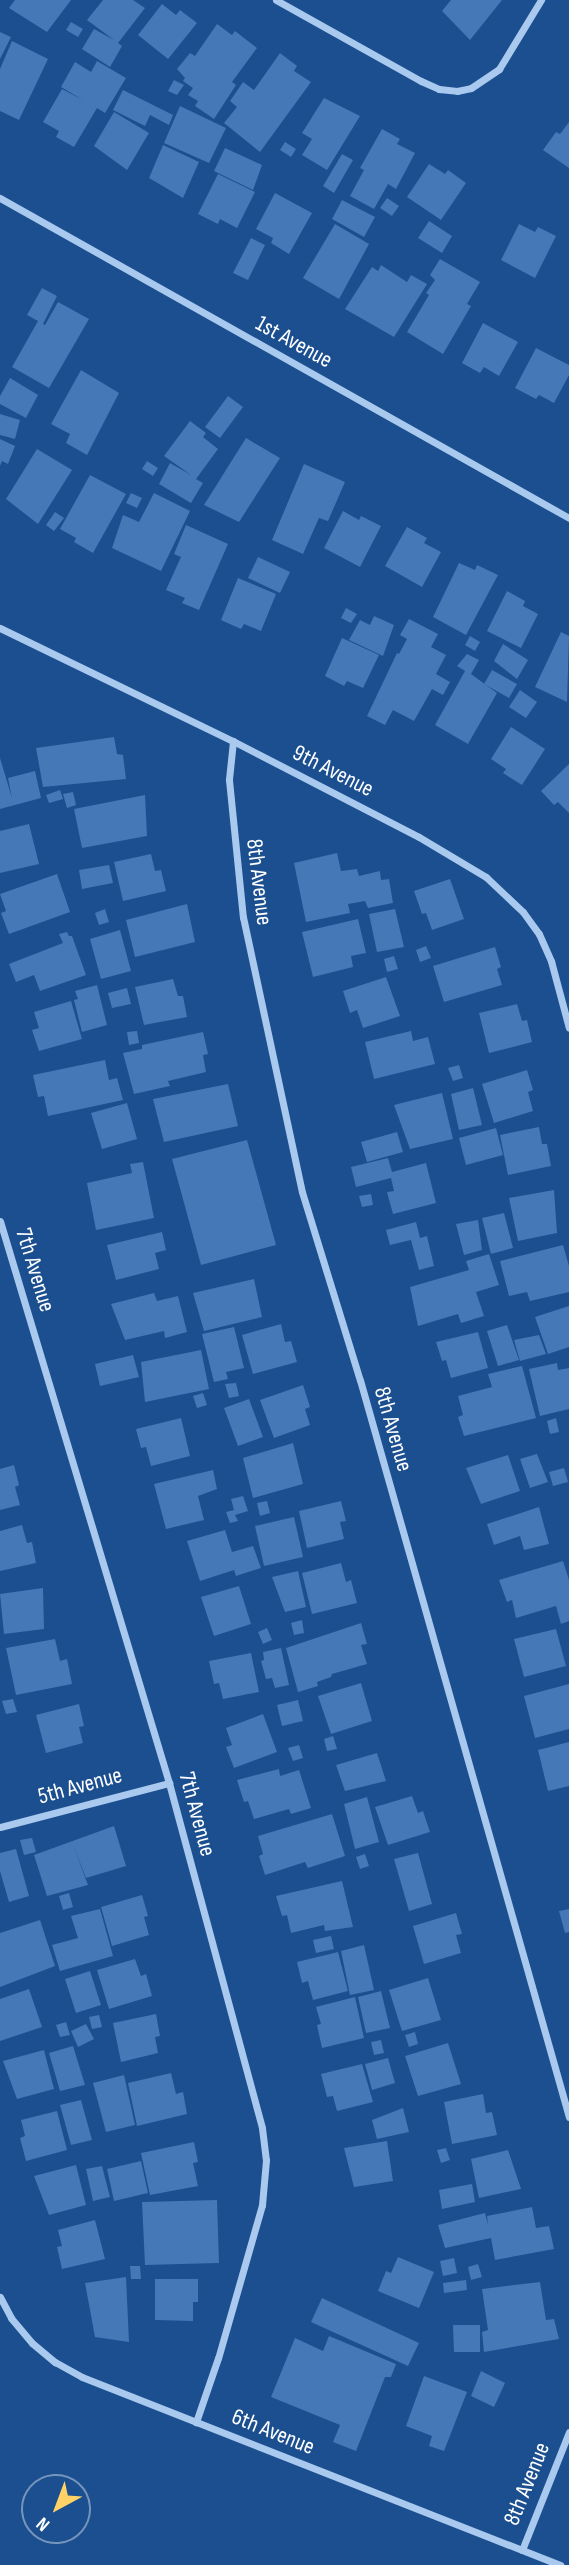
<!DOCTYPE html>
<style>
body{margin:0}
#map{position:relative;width:569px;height:2565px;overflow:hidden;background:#1b4f8f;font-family:"Sofia Sans Condensed",sans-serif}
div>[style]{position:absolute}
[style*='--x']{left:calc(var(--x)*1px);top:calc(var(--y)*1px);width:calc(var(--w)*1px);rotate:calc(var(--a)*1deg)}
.building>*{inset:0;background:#4478b7}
.street>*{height:7px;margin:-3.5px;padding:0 3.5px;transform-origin:3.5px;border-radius:3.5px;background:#a9c9ee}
span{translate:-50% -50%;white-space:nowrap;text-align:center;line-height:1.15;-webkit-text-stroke:5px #1b4f8f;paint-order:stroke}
.street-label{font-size:23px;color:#fff}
.north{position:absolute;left:21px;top:2474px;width:70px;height:70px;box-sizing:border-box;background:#1b4f8f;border:2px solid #7695bc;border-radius:50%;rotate:221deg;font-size:19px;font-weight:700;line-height:28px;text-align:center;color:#fff}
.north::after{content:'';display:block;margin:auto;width:24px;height:32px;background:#ffd166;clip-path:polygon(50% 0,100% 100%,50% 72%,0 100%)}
</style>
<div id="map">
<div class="building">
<i style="clip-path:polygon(15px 0,71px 0,47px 32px,9px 8px)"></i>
<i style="clip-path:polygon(103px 0,133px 0,145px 8px,118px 43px,122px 46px,110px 67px,82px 49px,94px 29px,114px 40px,87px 20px)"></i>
<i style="clip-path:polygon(451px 0,502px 0,470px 40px,442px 11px)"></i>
<i style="clip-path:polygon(162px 4px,176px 15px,180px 10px,197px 23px,168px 59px,138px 35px)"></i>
<i style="clip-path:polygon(71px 22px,83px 29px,78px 37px,66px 30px)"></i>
<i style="clip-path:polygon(217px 24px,232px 35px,235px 31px,257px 48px,232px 82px,236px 85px,214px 119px,195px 106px,198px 101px,188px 95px,193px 88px,183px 81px,185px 78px,177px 69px,190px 53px,195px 56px)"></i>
<i style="clip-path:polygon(0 32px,11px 37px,0 59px)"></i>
<i style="clip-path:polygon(12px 41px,48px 59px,19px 120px,0 111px,0 69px)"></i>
<i style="clip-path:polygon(280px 53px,297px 66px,294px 71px,311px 82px,260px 152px,224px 123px,237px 107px,230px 101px,243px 82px,254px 90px)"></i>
<i style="clip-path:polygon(97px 61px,126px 78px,105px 113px,97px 108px,74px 147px,56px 137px,59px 131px,43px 122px,62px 89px,83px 100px,61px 87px,75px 62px,91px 72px)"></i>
<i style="clip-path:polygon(174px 80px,184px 85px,177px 95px,168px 91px)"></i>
<i style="clip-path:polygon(123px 90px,173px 115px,169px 125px,150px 115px,145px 126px,113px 110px)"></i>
<i style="clip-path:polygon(324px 98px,360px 116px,327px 170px,302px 155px,312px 139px,302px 133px)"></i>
<i style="clip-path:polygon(180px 106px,226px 128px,209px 163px,164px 143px)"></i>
<i style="clip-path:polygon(114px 112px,149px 133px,127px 170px,94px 146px)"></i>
<i style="clip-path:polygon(569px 122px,569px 168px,543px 150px,556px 132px,560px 134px)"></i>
<i style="clip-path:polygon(382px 129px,400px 139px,397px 144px,415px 153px,396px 189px,388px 184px,374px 209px,350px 196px,364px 170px,360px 168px)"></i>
<i style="clip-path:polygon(285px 142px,296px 149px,291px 157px,280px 150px)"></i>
<i style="clip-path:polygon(163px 145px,199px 162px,183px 198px,149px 178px)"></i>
<i style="clip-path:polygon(225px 148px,262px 165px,253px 190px,214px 171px)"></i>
<i style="clip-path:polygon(342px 154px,353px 160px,334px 193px,323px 186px)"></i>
<i style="clip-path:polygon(429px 164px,445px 174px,448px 170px,466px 183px,441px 220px,407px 197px)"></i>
<i style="clip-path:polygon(218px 174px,255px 192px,237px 228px,220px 219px,218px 224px,198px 214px)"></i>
<i style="clip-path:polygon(275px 193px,312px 213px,289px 254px,271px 243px,273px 238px,256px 229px)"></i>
<i style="clip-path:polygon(387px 198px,399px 206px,392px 216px,380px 208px)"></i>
<i style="clip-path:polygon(342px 200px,375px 217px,364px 237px,332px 219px)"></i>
<i style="clip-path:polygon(429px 221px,452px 236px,442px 253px,418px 238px)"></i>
<i style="clip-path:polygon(335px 224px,369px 244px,339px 299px,303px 278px)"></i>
<i style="clip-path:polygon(519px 224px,535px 232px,538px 227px,556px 236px,535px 278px,501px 260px)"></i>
<i style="clip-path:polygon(251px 238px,265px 245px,248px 280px,233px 273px)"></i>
<i style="clip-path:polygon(440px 259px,480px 282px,467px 304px,471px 306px,443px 354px,407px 332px,429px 295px,426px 293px,435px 280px,430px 275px)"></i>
<i style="clip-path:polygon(381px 265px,407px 282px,411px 275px,427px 284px,394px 337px,345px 309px,372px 267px,378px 271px)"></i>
<i style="clip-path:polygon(42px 288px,57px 296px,43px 324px,45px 325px,58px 302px,89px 319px,49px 388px,12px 367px,38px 321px,27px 315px)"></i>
<i style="clip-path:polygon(483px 323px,518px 342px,499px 376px,484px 367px,480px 373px,462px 363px)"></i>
<i style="clip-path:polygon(536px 348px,569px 365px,569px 375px,554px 403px,539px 395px,536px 399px,515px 388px)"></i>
<i style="clip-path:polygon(81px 370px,119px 393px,87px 455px,66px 443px,70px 434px,51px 424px)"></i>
<i style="clip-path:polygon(10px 378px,38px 395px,26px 418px,0 404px,0 396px)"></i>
<i style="clip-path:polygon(228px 396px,243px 407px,220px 438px,205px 427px)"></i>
<i style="clip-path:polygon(0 414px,20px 420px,15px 439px,0 435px)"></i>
<i style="clip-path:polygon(190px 421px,206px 433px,203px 437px,218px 449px,196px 479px,203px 483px,191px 503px,159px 484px,170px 463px,191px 475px,164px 456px)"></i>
<i style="clip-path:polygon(246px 438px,280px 458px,239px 522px,204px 505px)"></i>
<i style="clip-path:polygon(0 439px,15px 446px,8px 464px,2px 461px,0 466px)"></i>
<i style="clip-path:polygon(37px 449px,72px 470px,38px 524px,6px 499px)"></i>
<i style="clip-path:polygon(147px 461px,158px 468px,153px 476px,142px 469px)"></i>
<i style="clip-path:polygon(304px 464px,345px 482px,328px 521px,319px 518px,303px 554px,272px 540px)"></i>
<i style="clip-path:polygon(90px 475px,126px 494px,93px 553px,74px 542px,76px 538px,60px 529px)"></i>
<i style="clip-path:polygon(131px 493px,142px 498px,137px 508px,126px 503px)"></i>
<i style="clip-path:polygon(154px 493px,190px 511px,161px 571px,112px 548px,123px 515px,139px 522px)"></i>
<i style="clip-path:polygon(343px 511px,359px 520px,361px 516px,381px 526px,360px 567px,324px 548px)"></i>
<i style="clip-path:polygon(55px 512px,64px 518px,54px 531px,46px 525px)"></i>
<i style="clip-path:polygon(186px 525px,228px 544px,199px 610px,182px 603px,185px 598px,166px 590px,181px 557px,174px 554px)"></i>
<i style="clip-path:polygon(407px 527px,427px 538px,424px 543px,441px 552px,422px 587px,385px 566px)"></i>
<i style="clip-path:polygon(258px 557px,290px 572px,280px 593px,248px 578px)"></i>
<i style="clip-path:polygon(459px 563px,475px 570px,477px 565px,498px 575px,466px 635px,433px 617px)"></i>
<i style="clip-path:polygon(238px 578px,276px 594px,261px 631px,244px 624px,241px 629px,221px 620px)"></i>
<i style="clip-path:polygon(507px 591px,525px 601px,523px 606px,538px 614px,521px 648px,487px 631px)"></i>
<i style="clip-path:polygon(346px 608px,357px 614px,351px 623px,341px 618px)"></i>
<i style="clip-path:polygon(374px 616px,394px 625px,383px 656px,349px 640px,360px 620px,370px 625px)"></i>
<i style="clip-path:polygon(409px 619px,438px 634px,431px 647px,446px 655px,436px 674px,450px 682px,443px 695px,432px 689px,414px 721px,393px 710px,385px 725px,367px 716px,397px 653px,399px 654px,407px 639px,400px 635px)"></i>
<i style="clip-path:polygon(561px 632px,569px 636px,567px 702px,535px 687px)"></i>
<i style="clip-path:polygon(470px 636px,480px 642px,475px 651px,465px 645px)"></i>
<i style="clip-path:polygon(342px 638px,379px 655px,363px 688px,347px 681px,344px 686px,325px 676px)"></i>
<i style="clip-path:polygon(503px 644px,528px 660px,517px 679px,494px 661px)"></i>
<i style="clip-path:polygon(467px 654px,479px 660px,471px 674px,497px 693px,468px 744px,435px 725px,465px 671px,457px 666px)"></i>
<i style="clip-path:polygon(492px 670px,517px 684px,509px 698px,484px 684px)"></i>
<i style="clip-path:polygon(520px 690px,537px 702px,526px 718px,509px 707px)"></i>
<i style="clip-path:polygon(511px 727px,545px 749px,522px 785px,503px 773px,506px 769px,491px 759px)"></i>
<i style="clip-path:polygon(114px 737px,117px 754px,123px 755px,126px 779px,43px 787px,36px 748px)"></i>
<i style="clip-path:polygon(0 758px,12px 798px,8px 778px,35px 771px,41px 798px,0 809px)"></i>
<i style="clip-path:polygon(569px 764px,569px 813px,558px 802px,554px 805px,541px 791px)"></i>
<i style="clip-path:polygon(60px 790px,63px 799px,49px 803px,46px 795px)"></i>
<i style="clip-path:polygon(73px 792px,76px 805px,67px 808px,63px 794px)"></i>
<i style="clip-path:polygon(145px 795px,147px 836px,82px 848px,74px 809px)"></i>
<i style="clip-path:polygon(29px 824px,39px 864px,0 873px,0 831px)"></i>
<i style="clip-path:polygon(337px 853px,341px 871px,357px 869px,359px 876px,380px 871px,381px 880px,389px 879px,393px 903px,368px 908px,365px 901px,348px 904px,350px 913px,306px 922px,294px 863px)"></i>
<i style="clip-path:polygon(151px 854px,155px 871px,161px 870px,166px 891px,123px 901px,114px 862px)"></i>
<i style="clip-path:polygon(109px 865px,113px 883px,82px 889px,79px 870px)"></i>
<i style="clip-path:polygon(57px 874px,70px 912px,9px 934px,1px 913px,6px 911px,0 894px)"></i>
<i style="clip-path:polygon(450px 879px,464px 919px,432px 930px,426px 913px,422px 914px,414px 891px)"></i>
<i style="clip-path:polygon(187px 904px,195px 942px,135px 957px,126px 920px)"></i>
<i style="clip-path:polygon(105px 909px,109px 922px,99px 925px,95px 913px)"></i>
<i style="clip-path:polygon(395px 909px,404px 947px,377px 952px,369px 914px)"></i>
<i style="clip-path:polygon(358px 919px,366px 953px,351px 956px,353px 967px,313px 977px,302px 932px)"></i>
<i style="clip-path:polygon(120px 930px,131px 971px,101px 979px,90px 939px)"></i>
<i style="clip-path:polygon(67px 932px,69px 936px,72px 936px,86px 975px,40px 991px,34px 975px,16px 982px,9px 964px,63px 943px,59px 934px)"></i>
<i style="clip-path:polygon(426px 946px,431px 958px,420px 962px,416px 950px)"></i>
<i style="clip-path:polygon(495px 947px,501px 967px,497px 969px,502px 985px,444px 1002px,433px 966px)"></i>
<i style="clip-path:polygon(394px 956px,398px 969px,387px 972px,384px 959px)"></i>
<i style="clip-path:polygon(386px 977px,400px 1016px,363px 1028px,357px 1010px,350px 1013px,343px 991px)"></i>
<i style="clip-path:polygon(173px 979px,178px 996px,183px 996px,187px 1017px,144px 1025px,135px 987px)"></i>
<i style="clip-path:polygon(97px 985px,107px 1025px,82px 1032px,74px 1000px,78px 999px,75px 991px)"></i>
<i style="clip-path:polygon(127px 988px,131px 1004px,112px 1008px,108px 993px)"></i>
<i style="clip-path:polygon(71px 1001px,82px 1039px,39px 1051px,32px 1030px,39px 1028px,34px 1012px)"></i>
<i style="clip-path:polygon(517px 1004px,522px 1021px,527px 1020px,532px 1042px,489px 1053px,479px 1013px)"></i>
<i style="clip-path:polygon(137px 1031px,139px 1043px,129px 1045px,127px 1032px)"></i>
<i style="clip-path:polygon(411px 1031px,413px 1041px,428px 1037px,435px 1064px,374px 1079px,365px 1042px)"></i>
<i style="clip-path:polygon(203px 1032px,208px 1054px,203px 1055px,206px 1072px,168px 1081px,170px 1086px,134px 1094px,123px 1053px,142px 1049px,142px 1045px)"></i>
<i style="clip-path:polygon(105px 1060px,109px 1080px,117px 1078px,123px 1100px,48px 1116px,44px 1096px,38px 1097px,33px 1075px)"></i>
<i style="clip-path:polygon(459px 1065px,463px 1078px,453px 1081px,448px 1068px)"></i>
<i style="clip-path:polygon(527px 1070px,533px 1090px,528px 1092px,533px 1111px,494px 1123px,482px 1084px)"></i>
<i style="clip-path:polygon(228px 1084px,238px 1126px,164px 1142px,153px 1099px)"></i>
<i style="clip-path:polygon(473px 1088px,482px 1125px,459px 1130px,451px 1094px)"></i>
<i style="clip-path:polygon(442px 1093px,453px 1139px,410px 1149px,394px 1105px)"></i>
<i style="clip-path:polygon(127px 1103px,137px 1139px,102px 1149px,91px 1113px)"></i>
<i style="clip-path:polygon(539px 1127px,542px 1144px,547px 1144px,551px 1166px,508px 1175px,500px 1135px)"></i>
<i style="clip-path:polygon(496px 1128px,503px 1155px,466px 1165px,459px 1138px)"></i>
<i style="clip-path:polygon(397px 1132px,403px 1152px,367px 1162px,361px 1142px)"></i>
<i style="clip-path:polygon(247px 1140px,276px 1245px,201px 1265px,172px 1159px)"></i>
<i style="clip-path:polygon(388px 1158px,392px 1172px,426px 1163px,436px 1203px,393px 1214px,387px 1192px,394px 1191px,391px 1178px,356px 1187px,351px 1167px)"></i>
<i style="clip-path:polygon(143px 1162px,154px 1218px,96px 1230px,87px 1183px,132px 1173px,130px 1164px)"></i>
<i style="clip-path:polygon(554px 1190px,557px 1233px,518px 1241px,509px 1198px)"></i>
<i style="clip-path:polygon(371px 1194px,373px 1205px,362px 1207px,359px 1196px)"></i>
<i style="clip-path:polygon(504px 1213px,513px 1248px,491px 1254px,482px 1218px)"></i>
<i style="clip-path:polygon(478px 1220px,482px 1250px,464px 1255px,456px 1224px)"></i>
<i style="clip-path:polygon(416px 1222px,420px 1238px,427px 1236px,434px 1266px,419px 1270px,411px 1240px,390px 1245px,386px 1230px)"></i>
<i style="clip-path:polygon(162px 1232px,166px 1250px,155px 1253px,159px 1269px,116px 1280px,107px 1245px)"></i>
<i style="clip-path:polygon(563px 1245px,569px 1266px,569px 1292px,530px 1301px,527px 1292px,509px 1296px,500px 1261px)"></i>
<i style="clip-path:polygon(489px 1254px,499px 1285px,476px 1292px,484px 1316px,461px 1323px,458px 1314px,418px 1326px,410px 1287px,469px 1270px,466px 1261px)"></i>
<i style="clip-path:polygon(254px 1279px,262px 1317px,204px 1331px,193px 1293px)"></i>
<i style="clip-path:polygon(154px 1293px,157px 1301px,178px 1296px,187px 1332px,165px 1338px,164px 1331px,125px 1340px,111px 1304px)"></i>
<i style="clip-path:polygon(569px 1306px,569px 1347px,548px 1354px,535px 1317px)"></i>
<i style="clip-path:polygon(281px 1324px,285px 1342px,291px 1341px,297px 1362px,253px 1374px,242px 1335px)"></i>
<i style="clip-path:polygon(507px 1325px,519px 1360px,498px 1366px,487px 1331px)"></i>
<i style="clip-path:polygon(234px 1327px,244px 1368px,226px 1372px,228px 1379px,214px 1382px,202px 1334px)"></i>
<i style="clip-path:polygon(478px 1332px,488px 1368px,451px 1378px,446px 1360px,442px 1361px,436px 1342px)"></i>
<i style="clip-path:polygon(539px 1335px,546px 1354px,520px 1361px,514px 1340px)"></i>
<i style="clip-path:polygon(201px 1350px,209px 1389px,145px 1402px,141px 1362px)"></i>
<i style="clip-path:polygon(133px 1355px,139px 1377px,100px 1386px,95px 1364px)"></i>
<i style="clip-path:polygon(557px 1363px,558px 1370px,569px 1368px,569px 1409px,540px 1416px,529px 1369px)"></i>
<i style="clip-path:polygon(522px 1366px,536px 1418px,464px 1436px,458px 1417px,463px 1415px,458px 1396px,492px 1387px,488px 1374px)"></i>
<i style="clip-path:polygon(236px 1383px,239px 1396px,229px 1398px,225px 1384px)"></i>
<i style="clip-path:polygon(303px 1385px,310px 1407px,305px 1409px,310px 1425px,274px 1438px,260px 1400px)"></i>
<i style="clip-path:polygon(203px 1393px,207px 1405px,197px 1408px,193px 1396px)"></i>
<i style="clip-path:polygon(249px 1399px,263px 1437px,238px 1446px,224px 1408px)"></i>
<i style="clip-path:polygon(181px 1418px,190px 1456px,151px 1466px,146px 1447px,141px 1448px,136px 1429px)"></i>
<i style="clip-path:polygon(556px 1418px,559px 1432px,550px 1434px,547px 1421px)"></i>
<i style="clip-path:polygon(293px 1443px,303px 1484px,253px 1498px,243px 1458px)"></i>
<i style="clip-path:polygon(537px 1454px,548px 1482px,530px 1488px,520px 1459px)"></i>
<i style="clip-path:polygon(508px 1455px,520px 1491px,481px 1504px,466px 1468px)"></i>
<i style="clip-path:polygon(14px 1465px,19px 1485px,15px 1487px,20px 1505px,0 1510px,0 1469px)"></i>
<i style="clip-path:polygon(564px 1468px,568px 1482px,553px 1486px,549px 1472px)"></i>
<i style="clip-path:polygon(213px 1470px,217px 1489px,198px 1496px,204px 1520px,166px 1529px,154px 1484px)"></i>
<i style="clip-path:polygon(243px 1496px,248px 1511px,235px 1515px,238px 1521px,230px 1523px,226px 1512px,234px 1510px,231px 1499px)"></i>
<i style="clip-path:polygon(267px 1501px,270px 1513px,260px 1516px,257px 1503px)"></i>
<i style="clip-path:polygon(341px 1501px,346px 1521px,340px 1522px,344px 1539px,307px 1548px,299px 1511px)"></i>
<i style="clip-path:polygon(539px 1507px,549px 1544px,524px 1550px,520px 1536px,494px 1545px,487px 1524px)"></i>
<i style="clip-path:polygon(294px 1517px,303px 1557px,264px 1566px,255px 1526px)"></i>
<i style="clip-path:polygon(22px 1525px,27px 1543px,32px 1542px,36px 1563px,0 1571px,0 1531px)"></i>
<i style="clip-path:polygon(225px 1530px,232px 1552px,253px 1546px,261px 1568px,236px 1576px,234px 1570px,200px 1581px,187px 1541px)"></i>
<i style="clip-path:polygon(563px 1561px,569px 1580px,569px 1621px,561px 1624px,556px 1606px,516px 1618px,512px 1600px,507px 1602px,499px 1580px)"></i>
<i style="clip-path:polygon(341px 1563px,346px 1582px,351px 1580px,357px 1603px,312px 1614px,302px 1573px)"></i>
<i style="clip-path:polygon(298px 1571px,306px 1607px,285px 1612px,272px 1577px)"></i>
<i style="clip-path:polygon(239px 1586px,251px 1624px,214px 1636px,201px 1597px)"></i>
<i style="clip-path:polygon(43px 1588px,44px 1629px,4px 1634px,0 1594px)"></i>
<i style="clip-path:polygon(302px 1620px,304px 1633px,294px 1635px,291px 1623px)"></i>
<i style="clip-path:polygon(361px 1623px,367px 1644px,361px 1645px,367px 1664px,332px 1674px,331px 1677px,317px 1682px,318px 1686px,298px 1692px,286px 1648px)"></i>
<i style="clip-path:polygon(267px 1628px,272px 1640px,263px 1644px,258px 1632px)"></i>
<i style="clip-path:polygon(556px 1629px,566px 1666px,524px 1677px,514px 1639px)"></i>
<i style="clip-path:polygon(55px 1639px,60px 1661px,67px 1659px,72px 1684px,16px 1695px,6px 1648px)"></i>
<i style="clip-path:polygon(281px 1648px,289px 1685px,275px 1688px,272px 1678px,266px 1679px,261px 1661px,264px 1660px,263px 1652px)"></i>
<i style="clip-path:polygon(251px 1653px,259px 1692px,223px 1699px,219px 1683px,214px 1684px,209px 1661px)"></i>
<i style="clip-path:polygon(361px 1683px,372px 1721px,331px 1734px,318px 1696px)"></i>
<i style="clip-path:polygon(569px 1684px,569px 1729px,535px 1738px,524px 1696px)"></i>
<i style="clip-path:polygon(13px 1699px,17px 1712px,6px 1714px,2px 1701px)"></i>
<i style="clip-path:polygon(298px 1700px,303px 1721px,282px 1726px,277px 1705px)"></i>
<i style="clip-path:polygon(79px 1704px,84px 1726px,79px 1727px,83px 1743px,46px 1753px,36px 1715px)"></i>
<i style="clip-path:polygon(263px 1714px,277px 1752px,234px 1768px,226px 1747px,232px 1745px,226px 1728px)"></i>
<i style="clip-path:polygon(333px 1736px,337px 1749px,327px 1751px,324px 1739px)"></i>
<i style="clip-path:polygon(569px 1742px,569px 1786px,548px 1791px,538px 1750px)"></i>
<i style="clip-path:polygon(299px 1745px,303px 1758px,293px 1761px,288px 1748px)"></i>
<i style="clip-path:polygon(377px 1753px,386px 1781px,345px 1791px,336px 1765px)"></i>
<i style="clip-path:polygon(279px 1769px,280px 1776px,299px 1770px,311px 1808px,291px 1814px,289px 1809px,254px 1819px,248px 1801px,244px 1802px,237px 1780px)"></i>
<i style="clip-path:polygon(412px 1796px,418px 1813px,423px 1811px,430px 1832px,388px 1845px,375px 1807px)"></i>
<i style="clip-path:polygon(367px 1797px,379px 1842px,355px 1849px,344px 1804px)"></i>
<i style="clip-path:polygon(332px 1814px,345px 1856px,308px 1868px,305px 1862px,265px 1875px,259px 1856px,263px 1854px,258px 1836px)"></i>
<i style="clip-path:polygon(114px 1826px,126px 1866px,86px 1878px,73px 1845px,88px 1885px,47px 1896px,34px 1855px)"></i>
<i style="clip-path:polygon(32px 1838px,36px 1852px,24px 1855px,20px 1840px)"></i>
<i style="clip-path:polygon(16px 1849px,29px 1896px,9px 1902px,0 1871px,0 1853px)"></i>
<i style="clip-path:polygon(418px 1853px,432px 1904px,409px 1911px,394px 1859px)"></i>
<i style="clip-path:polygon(365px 1854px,369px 1866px,360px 1869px,356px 1857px)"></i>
<i style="clip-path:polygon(342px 1881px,353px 1927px,325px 1931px,324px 1925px,291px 1933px,287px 1915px,282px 1916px,276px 1896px)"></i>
<i style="clip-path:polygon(69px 1893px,73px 1907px,63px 1910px,59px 1896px)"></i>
<i style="clip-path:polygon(142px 1895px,148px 1916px,144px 1917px,149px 1935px,112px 1946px,101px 1907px)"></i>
<i style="clip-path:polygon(100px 1909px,113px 1956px,60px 1971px,52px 1945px,78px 1938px,71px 1916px)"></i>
<i style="clip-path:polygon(569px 1909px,569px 1932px,565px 1933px,559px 1911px)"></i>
<i style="clip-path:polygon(456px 1913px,462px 1934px,456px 1935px,461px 1953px,424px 1964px,413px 1926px)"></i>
<i style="clip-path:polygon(40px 1920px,55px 1966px,0 1987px,0 1933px)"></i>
<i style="clip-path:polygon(331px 1936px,334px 1949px,316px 1953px,313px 1940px)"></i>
<i style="clip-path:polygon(364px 1945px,374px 1990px,350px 1995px,341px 1951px)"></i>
<i style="clip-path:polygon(338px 1952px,348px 1991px,313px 2000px,308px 1981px,302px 1983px,297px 1962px)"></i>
<i style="clip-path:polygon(135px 1959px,141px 1976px,146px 1974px,152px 1996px,109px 2009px,97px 1970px)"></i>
<i style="clip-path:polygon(90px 1971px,101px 2005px,76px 2013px,65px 1979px)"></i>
<i style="clip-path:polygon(428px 1978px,441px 2020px,402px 2031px,389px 1990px)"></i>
<i style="clip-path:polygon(29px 1989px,42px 2027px,0 2041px,0 1999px)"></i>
<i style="clip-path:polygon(381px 1991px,390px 2028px,366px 2033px,358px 1997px)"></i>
<i style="clip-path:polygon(355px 1997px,364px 2038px,322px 2048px,317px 2025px,321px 2024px,316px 2007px)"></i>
<i style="clip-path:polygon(156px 2014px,160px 2036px,155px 2037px,158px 2053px,121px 2062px,113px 2023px)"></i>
<i style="clip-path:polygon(99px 2015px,102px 2027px,92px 2029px,89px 2017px)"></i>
<i style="clip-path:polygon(66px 2022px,70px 2035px,60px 2037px,56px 2025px)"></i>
<i style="clip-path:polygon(86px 2024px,94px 2039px,78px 2047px,71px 2031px)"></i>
<i style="clip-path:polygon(415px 2032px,418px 2044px,409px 2047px,405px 2035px)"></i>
<i style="clip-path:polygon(381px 2040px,384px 2053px,374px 2055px,371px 2042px)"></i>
<i style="clip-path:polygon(448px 2043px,461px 2084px,418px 2096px,405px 2056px)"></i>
<i style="clip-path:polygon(73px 2046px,85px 2085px,60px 2091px,49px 2053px)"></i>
<i style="clip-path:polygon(44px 2050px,54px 2089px,17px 2099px,3px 2061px)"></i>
<i style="clip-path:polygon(388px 2058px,395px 2083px,372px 2090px,365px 2064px)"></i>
<i style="clip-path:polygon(362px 2064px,373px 2102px,337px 2111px,333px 2096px,327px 2097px,321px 2074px)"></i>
<i style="clip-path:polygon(171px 2073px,176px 2094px,183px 2092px,187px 2114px,137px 2126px,128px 2083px)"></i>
<i style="clip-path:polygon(124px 2075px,135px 2125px,106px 2132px,93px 2083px)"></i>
<i style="clip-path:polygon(483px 2094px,486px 2113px,492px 2112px,497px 2135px,452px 2144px,444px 2102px)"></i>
<i style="clip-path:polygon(81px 2100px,92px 2140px,71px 2145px,60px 2105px)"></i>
<i style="clip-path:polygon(403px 2108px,409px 2132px,377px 2139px,372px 2120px)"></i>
<i style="clip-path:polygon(57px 2111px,67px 2150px,26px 2161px,20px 2138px,25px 2136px,21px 2120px)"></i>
<i style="clip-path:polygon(387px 2141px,393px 2181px,354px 2187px,344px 2148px)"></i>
<i style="clip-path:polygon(194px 2142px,198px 2162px,193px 2163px,198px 2186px,150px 2195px,141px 2153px)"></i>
<i style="clip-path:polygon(446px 2148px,450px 2160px,441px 2163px,437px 2150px)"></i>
<i style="clip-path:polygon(508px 2150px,521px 2189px,479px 2198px,471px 2159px)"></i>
<i style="clip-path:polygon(141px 2161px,148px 2193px,114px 2201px,107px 2169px)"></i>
<i style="clip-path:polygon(76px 2165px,86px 2205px,49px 2215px,34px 2176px)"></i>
<i style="clip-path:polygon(102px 2166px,110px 2197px,93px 2201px,86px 2169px)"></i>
<i style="clip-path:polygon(472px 2184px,475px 2202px,442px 2209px,439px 2190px)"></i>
<i style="clip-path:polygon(217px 2200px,219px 2263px,145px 2265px,142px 2202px)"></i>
<i style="clip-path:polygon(532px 2207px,536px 2228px,549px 2226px,554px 2249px,495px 2260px,491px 2238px,445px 2248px,438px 2225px,485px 2213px,488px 2225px,487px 2216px)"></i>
<i style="clip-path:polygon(95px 2220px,105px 2259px,62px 2269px,57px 2247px,62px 2246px,58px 2230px)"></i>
<i style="clip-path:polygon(398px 2257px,434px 2272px,419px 2308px,378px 2291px,386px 2271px,391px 2273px)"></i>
<i style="clip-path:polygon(454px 2258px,457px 2273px,443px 2276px,440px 2261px)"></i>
<i style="clip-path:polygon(478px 2264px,482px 2277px,471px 2280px,468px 2267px)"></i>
<i style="clip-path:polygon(130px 2266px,140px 2266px,141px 2279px,131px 2279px)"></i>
<i style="clip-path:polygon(126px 2277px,129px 2342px,95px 2337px,85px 2283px)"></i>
<i style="clip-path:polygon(155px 2279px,198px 2279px,198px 2302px,193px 2302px,193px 2321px,155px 2320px)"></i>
<i style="clip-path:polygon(466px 2280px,467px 2290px,444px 2293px,443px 2283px)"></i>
<i style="clip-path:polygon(540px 2282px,546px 2320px,554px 2319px,559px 2339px,484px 2352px,482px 2332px,488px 2330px,482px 2289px)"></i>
<i style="clip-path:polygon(322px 2298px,419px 2343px,408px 2366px,311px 2322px)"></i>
<i style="clip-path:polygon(453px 2325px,480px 2325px,480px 2352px,454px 2352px)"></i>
<i style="clip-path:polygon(329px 2336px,396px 2364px,391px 2377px,385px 2377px,356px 2451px,333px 2442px,340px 2425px,271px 2397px,295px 2338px,323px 2351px)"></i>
<i style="clip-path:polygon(481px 2371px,505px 2383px,494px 2407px,471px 2396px)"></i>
<i style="clip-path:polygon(424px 2376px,467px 2392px,444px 2451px,429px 2446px,432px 2436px,406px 2426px)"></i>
</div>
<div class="street">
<i style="--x:276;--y:0;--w:166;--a:29.2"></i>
<i style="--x:421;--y:81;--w:20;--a:24"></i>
<i style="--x:439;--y:89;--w:18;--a:6"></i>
<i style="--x:457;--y:91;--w:14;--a:-12"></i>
<i style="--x:471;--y:88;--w:34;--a:-34"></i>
<i style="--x:499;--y:69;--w:81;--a:-58.7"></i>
<i style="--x:0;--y:198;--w:653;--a:29.35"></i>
<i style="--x:0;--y:628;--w:259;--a:25.9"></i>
<i style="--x:233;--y:741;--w:209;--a:27.3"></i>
<i style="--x:419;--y:837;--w:78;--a:30.8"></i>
<i style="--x:486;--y:877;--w:51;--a:43.4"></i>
<i style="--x:523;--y:912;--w:27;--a:54"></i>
<i style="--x:539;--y:934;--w:30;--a:66"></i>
<i style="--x:551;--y:961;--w:69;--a:75"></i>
<i style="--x:233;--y:741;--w:39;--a:96"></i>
<i style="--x:229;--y:780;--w:138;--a:84.2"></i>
<i style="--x:243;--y:917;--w:281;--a:77.9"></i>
<i style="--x:302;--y:1192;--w:197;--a:72.9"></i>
<i style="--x:360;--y:1380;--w:766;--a:74.17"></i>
<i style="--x:0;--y:1221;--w:587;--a:73.26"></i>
<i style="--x:169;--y:1783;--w:357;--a:74.9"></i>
<i style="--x:262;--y:2128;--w:32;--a:83"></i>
<i style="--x:266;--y:2160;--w:45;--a:95.1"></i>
<i style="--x:262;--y:2205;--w:159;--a:106"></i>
<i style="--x:218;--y:2358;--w:68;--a:109"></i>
<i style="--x:0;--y:1827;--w:175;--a:-14.6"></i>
<i style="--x:0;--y:2297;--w:24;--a:62"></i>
<i style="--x:11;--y:2318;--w:33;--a:50"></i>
<i style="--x:32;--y:2343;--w:30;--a:40"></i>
<i style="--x:55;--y:2362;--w:31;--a:29"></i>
<i style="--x:82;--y:2377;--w:514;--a:21.47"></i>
<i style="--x:522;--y:2550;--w:127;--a:-68.3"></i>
</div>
<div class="street-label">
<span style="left:294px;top:342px;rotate:29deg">1st Avenue</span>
<span style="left:333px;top:771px;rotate:27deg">9th Avenue</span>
<span style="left:259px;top:882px;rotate:83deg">8th Avenue</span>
<span style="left:35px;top:1270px;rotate:73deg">7th Avenue</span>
<span style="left:393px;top:1429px;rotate:74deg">8th Avenue</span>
<span style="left:80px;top:1786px;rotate:-15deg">5th Avenue</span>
<span style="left:197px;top:1814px;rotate:75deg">7th Avenue</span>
<span style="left:273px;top:2432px;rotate:22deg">6th Avenue</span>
<span style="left:527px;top:2484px;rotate:-68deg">8th Avenue</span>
</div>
<div class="north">N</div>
</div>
